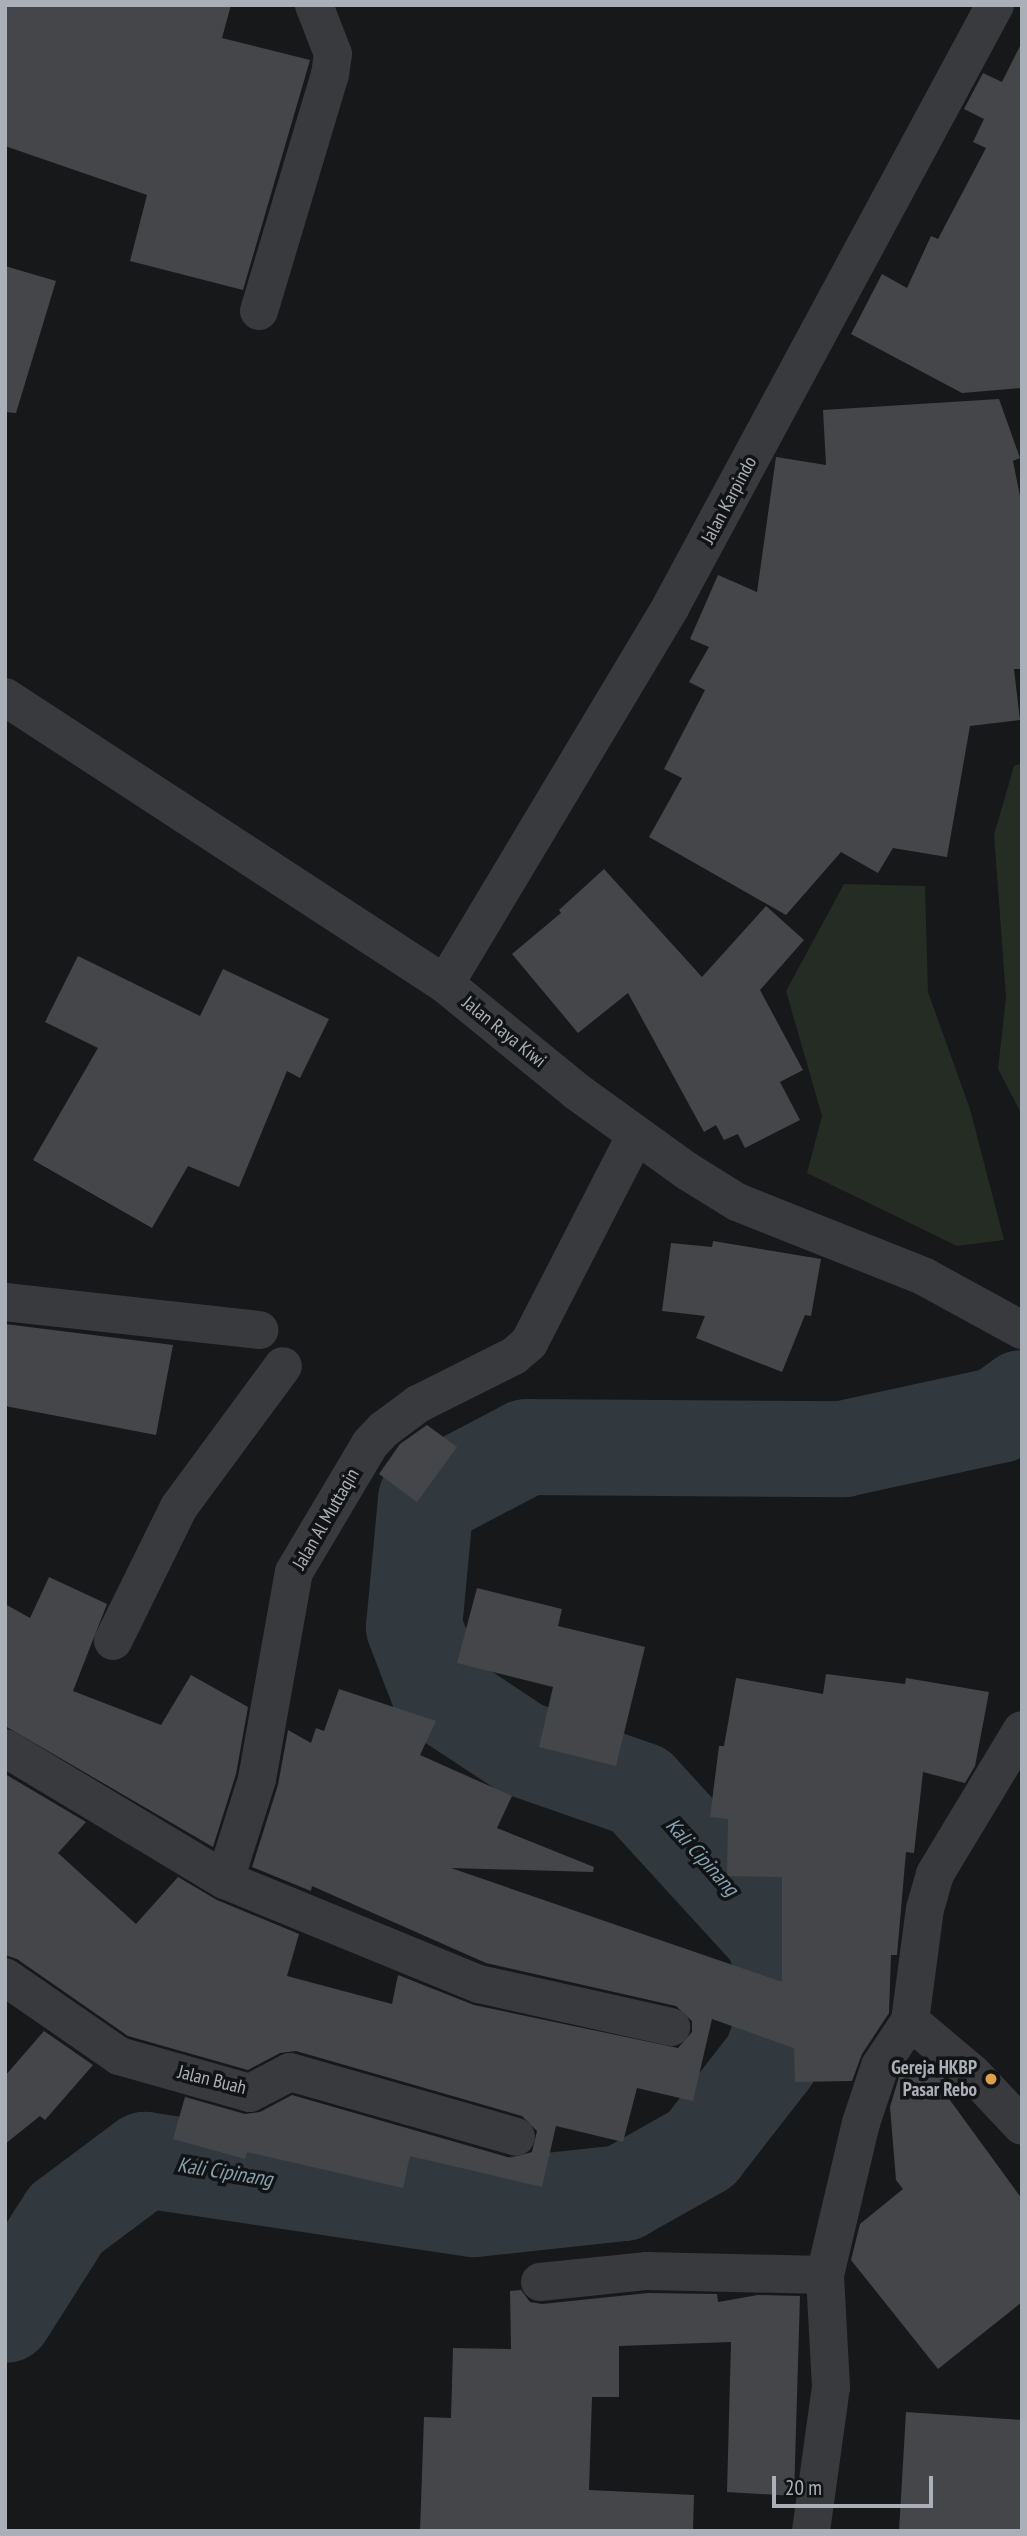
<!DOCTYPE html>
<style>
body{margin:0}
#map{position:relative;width:1027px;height:2536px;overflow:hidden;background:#171819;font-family:"PT Sans Narrow",sans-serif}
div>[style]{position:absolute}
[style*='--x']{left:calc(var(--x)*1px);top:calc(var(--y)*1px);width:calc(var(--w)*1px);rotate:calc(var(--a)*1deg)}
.green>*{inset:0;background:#242c24}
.river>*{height:96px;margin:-48px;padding:0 48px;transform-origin:48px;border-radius:48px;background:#31393e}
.building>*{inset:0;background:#454649}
.minor>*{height:38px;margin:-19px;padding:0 19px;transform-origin:19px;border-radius:19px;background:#393a3e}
.dots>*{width:19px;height:19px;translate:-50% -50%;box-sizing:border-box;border:4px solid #121314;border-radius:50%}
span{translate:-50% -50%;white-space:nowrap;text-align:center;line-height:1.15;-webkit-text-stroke:7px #121314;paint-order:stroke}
.street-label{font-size:19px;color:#abb0b8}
.poi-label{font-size:19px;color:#abb0b8;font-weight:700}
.right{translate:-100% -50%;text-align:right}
.water-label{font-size:21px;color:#85a0af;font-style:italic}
.frame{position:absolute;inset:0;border:7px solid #abb0b8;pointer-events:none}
.scale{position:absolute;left:772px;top:2476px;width:161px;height:32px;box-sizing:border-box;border:4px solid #abb0b8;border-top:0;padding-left:9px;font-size:21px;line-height:24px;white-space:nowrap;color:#abb0b8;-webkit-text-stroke:5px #121314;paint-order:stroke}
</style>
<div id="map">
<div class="green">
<i style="clip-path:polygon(1022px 763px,1022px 1115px,998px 1069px,1006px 997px,994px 835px,1014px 766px)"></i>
<i style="clip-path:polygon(844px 884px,925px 886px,928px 992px,970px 1109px,1004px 1240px,957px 1246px,807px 1173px,822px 1116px,786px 991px)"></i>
</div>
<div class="river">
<i style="--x:5;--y:2315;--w:114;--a:-57.6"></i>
<i style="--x:66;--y:2219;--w:99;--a:-36.8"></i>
<i style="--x:145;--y:2160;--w:333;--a:8.5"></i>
<i style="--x:474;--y:2209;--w:150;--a:-6.1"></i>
<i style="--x:623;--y:2193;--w:90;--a:-29.4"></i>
<i style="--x:701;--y:2149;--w:114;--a:-52.1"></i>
<i style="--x:771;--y:2059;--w:54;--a:-70.6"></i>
<i style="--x:789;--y:2008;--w:71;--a:-101.3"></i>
<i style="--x:775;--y:1938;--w:200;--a:-132.4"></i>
<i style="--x:640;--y:1790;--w:125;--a:-160.8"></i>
<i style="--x:522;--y:1749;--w:98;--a:-146.6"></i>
<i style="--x:440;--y:1695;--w:73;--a:-110.9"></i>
<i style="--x:414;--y:1627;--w:128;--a:-84.6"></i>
<i style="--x:426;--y:1500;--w:114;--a:-27.7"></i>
<i style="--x:527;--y:1447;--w:316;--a:0.4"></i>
<i style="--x:843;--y:1449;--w:160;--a:-12.3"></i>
<i style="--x:999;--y:1415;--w:29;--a:-36"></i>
</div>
<div class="building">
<i style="clip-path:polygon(5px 5px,231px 5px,222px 38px,310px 60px,243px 290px,130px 261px,147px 195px,5px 146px)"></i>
<i style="clip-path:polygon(1022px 42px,1022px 388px,962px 393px,851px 334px,882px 274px,907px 288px,931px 236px,938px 239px,986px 148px,973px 142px,984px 119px,964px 109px,983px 73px,1002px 82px)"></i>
<i style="clip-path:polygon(5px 266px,56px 281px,16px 413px,5px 412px)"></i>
<i style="clip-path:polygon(999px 399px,1020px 458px,1013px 461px,1022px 506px,1022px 669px,1014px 669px,1020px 720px,970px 726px,947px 857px,893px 848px,878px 873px,841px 852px,786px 915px,649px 837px,682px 778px,664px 769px,705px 690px,689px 682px,709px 647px,690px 639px,718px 575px,757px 592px,776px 457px,826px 465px,823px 410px)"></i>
<i style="clip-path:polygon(604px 869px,702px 977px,766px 906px,804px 940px,760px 990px,803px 1070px,780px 1082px,800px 1120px,745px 1148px,738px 1134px,724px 1140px,716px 1125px,704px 1132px,628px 993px,578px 1033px,512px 954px,561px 913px,559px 910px)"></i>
<i style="clip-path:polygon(78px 956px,200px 1016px,223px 969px,329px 1019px,300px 1078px,287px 1071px,239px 1187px,188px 1166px,152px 1228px,33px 1160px,98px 1048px,45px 1022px)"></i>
<i style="clip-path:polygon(713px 1241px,821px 1259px,811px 1316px,805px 1315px,782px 1372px,696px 1338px,705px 1316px,662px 1311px,671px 1243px,712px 1247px)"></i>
<i style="clip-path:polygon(5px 1324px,173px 1345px,156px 1435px,5px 1406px)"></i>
<i style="clip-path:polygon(427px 1425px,457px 1447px,417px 1502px,379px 1474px,400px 1444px)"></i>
<i style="clip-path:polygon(49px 1577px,107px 1604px,73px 1691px,161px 1725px,191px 1675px,248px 1707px,236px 1774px,213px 1847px,5px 1726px,5px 1604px,30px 1618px)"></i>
<i style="clip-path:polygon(477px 1588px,562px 1609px,558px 1626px,645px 1647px,616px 1766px,539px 1747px,553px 1687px,457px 1663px)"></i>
<i style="clip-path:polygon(826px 1674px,905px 1684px,906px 1678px,989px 1692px,975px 1766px,965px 1783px,923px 1772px,914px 1853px,906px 1852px,897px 1955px,891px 1955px,889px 2013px,862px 2054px,852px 2081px,795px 2082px,794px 2048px,712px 2019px,693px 2101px,637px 2088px,623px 2142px,556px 2126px,542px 2187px,410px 2156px,403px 2188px,247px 2152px,245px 2159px,173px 2139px,185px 2097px,245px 2114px,260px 2112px,292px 2095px,511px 2158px,532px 2152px,537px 2131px,522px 2116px,296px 2051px,280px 2053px,248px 2070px,128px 2036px,17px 1959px,5px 1955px,5px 1774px,86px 1822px,58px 1853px,136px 1924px,178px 1877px,217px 1900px,299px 1934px,287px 1976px,392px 2004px,398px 1975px,474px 2005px,678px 2048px,692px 2032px,692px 2021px,676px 2006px,486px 1963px,312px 1886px,311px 1891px,252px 1867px,278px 1785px,288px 1730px,311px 1743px,316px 1728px,324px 1731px,339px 1689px,436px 1721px,420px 1755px,512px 1796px,497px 1828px,594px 1867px,593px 1872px,451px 1868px,782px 1982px,782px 1877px,727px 1876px,728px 1819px,710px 1817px,719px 1746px,724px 1746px,736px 1678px,823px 1694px)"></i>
<i style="clip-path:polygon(44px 2031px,93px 2065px,45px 2120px,40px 2116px,5px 2144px,5px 2076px)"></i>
<i style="clip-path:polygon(938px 2073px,946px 2080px,947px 2096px,1022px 2199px,1022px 2302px,938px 2369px,851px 2260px,860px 2224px,903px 2189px,896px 2180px,890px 2107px,899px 2077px)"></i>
<i style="clip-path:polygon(521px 2290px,530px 2302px,542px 2304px,648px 2293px,717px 2294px,718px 2302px,758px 2295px,800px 2296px,794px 2496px,727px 2492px,731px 2342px,619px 2346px,619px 2397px,592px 2397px,589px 2490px,694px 2495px,693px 2531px,420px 2531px,424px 2417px,451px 2418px,453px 2348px,511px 2349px,510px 2291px)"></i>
<i style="clip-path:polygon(906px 2412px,1022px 2420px,1022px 2531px,899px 2531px)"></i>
</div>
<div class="minor">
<i style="--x:259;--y:311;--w:246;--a:-73.3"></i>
<i style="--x:330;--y:75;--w:21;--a:-82"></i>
<i style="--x:333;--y:54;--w:53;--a:-111.2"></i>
<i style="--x:5;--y:697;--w:525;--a:33.12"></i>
<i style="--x:445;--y:984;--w:169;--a:39.2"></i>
<i style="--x:576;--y:1091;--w:137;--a:35.8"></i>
<i style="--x:687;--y:1171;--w:59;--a:31.8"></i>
<i style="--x:737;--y:1202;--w:202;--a:21.7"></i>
<i style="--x:925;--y:1277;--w:111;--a:28.7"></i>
<i style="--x:445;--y:984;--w:440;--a:-59.1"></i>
<i style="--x:671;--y:606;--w:683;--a:-61.67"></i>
<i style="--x:5;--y:1302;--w:256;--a:6.3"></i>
<i style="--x:113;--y:1641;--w:149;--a:-63.8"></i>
<i style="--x:179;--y:1507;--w:175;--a:-53.6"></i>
<i style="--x:5;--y:1748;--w:257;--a:31"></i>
<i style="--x:225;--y:1880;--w:106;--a:-72.4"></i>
<i style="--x:257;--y:1779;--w:210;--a:-79.9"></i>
<i style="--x:294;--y:1572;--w:149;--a:-59.3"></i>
<i style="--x:370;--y:1444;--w:19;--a:-47"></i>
<i style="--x:383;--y:1430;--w:44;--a:-36.6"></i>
<i style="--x:418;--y:1404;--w:107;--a:-26.6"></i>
<i style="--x:514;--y:1356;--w:20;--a:-41"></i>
<i style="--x:529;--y:1343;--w:232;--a:-62.8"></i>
<i style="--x:225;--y:1880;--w:274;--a:22.3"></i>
<i style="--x:479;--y:1984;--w:197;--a:12.6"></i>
<i style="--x:5;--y:1977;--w:139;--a:34.7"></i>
<i style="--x:119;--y:2056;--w:136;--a:15.8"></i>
<i style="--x:250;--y:2093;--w:45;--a:-27.7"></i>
<i style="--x:290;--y:2072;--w:235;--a:16"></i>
<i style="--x:910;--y:2021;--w:82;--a:40.1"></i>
<i style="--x:973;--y:2074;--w:71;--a:46.7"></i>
<i style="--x:540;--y:2282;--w:108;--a:-5.9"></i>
<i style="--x:647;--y:2271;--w:178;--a:1.3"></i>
<i style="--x:811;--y:2531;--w:145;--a:-82.1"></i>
<i style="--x:831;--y:2387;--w:112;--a:-93.1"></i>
<i style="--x:825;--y:2275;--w:156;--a:-76.7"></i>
<i style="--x:861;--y:2123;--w:60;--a:-71.6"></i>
<i style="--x:880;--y:2066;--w:54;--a:-56.3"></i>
<i style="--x:910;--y:2021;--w:113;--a:-82.4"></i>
<i style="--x:925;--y:1909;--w:36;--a:-74"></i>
<i style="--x:935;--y:1874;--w:168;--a:-58.9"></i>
</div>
<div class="dots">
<i style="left:991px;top:2079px;background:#e19e48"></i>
</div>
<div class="street-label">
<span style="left:729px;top:500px;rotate:-62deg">Jalan Karpindo</span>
<span style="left:504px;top:1032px;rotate:39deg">Jalan Raya Kiwi</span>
<span style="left:326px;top:1519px;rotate:-60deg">Jalan Al Muttaqin</span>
<span style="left:212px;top:2080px;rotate:14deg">Jalan Buah</span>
</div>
<div class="poi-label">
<span class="right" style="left:977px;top:2079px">Gereja HKBP<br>Pasar Rebo</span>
</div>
<div class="water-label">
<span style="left:702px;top:1857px;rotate:48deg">Kali Cipinang</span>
<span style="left:225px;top:2172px;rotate:9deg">Kali Cipinang</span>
</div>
<div class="frame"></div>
<div class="scale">20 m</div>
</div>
